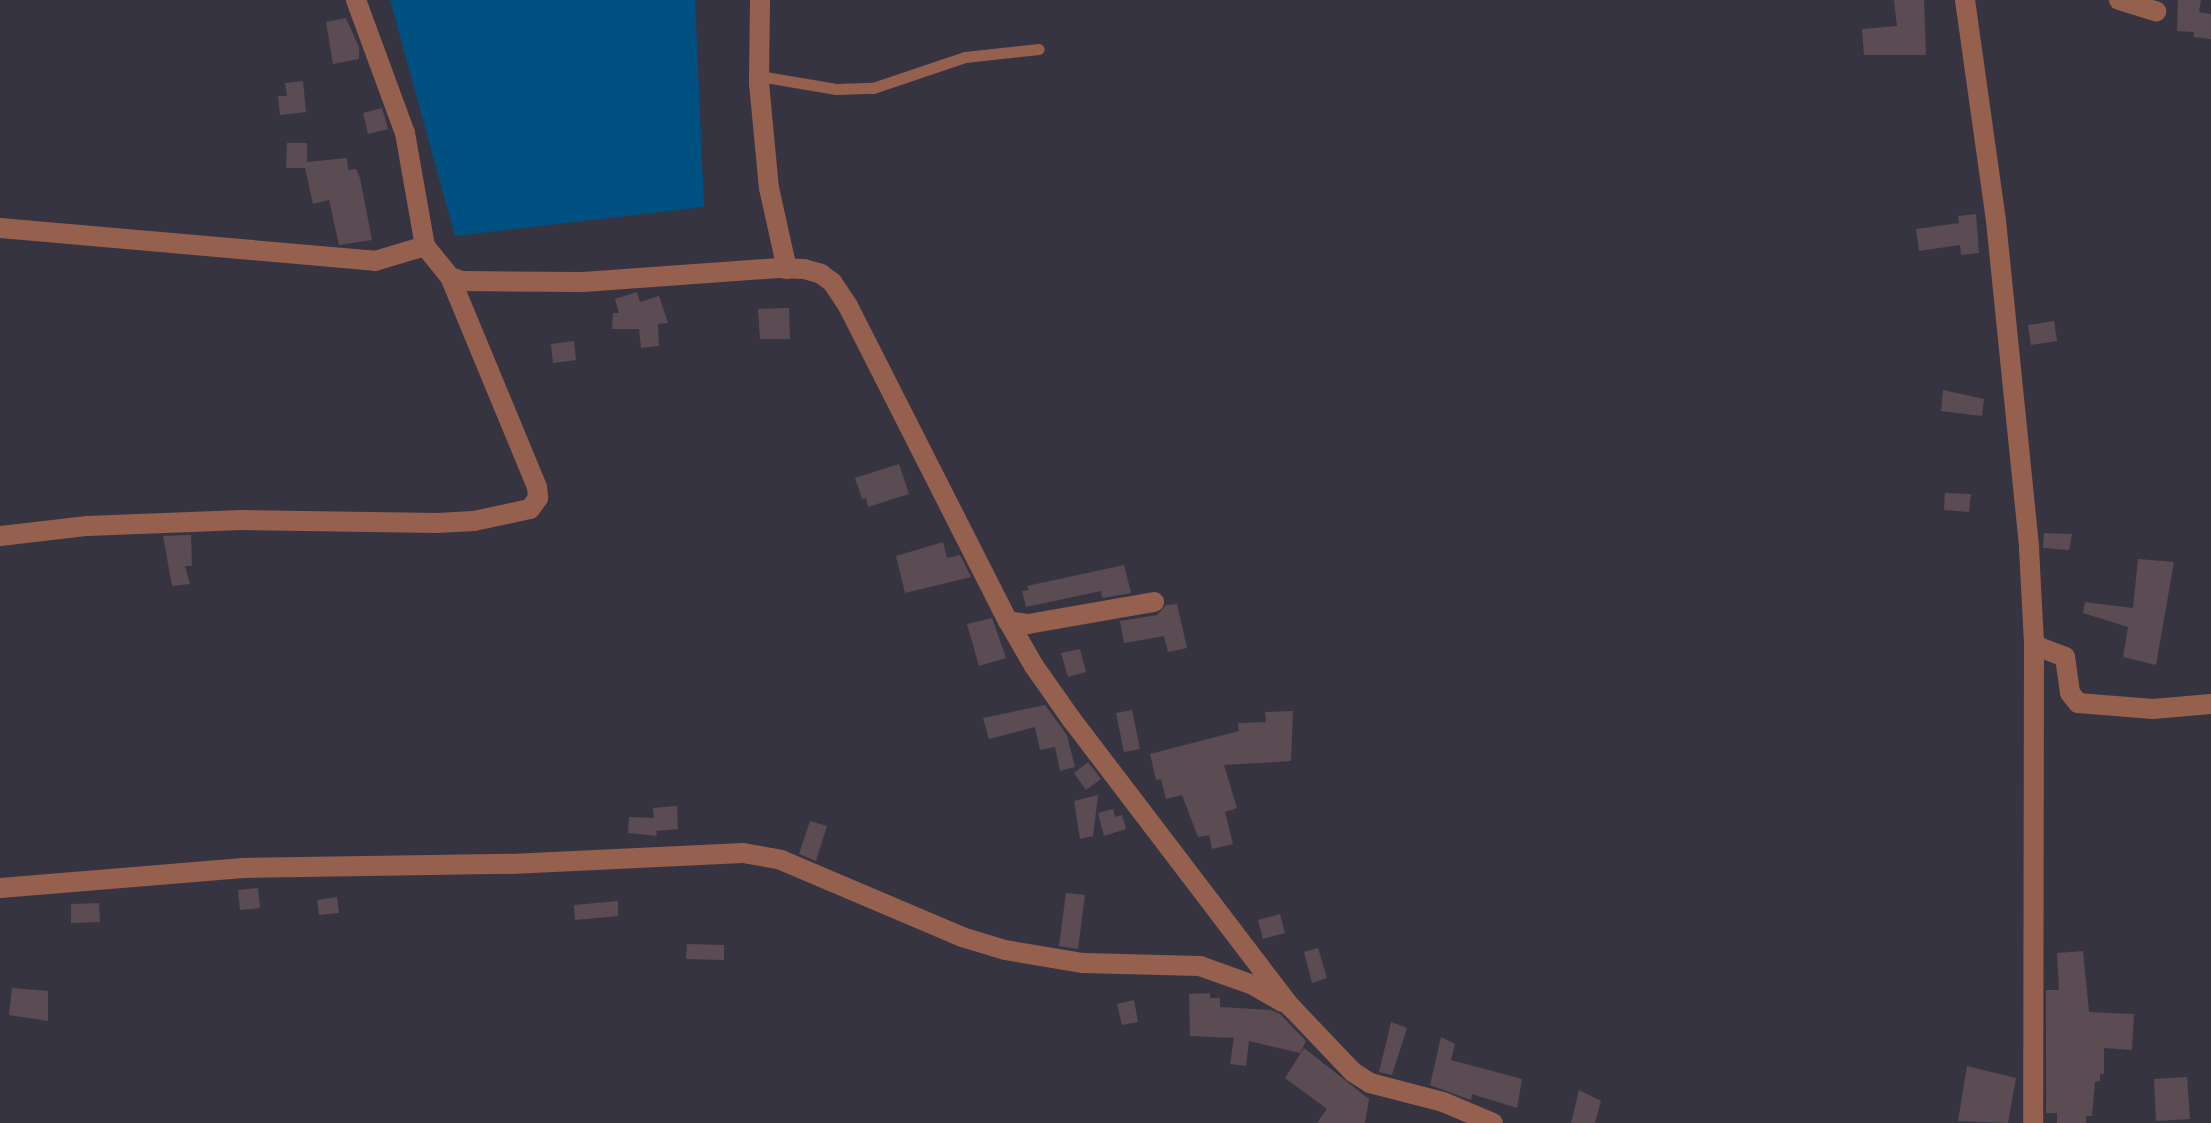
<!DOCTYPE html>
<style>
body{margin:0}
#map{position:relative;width:2211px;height:1123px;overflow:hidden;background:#373441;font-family:Cabin,sans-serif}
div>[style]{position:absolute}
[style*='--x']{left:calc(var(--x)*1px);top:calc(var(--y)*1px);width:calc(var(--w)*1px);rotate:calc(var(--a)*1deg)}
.water>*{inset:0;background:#005081}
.building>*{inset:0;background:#5b4c53}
.lane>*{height:11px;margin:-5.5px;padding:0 5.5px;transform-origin:5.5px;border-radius:5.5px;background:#96604f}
.street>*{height:20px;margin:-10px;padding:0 10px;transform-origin:10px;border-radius:10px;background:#96604f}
span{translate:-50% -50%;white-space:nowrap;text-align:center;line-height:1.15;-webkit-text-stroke:8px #1e1d23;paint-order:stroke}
</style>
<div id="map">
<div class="water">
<i style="clip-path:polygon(390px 0,695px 0,704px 207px,455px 236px)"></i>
</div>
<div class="building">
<i style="clip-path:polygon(1894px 0,1924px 0,1926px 55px,1864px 55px,1862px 29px,1897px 26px)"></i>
<i style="clip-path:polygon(2178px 0,2201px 0,2199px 12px,2211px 14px,2211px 39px,2194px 37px,2194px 32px,2177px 31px)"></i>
<i style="clip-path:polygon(346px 18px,359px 47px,359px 59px,333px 64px,326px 22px)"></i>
<i style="clip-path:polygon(303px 81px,306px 112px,280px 115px,278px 96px,287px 96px,285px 83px)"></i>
<i style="clip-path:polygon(382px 108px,388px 129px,368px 134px,363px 113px)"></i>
<i style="clip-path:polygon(287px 143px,307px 143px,307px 162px,347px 158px,348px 170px,356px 169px,360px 178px,372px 240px,339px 245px,329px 200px,313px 204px,305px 168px,286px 168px)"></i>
<i style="clip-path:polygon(1976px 214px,1979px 253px,1961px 255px,1960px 245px,1919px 251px,1916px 229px,1959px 223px,1958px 216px)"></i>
<i style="clip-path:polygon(637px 292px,640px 302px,659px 296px,668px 323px,658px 324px,659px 346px,641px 348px,639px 329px,612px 329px,613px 313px,619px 313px,615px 299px)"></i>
<i style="clip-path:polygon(789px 308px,790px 339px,760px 339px,758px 309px)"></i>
<i style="clip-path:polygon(2054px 321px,2057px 341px,2031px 345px,2028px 325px)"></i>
<i style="clip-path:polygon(574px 341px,576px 360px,553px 363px,551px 344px)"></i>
<i style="clip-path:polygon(1943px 390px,1984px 399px,1982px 416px,1941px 411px)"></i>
<i style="clip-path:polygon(899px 464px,909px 494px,868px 507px,866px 498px,862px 499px,855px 478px)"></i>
<i style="clip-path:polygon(1945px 493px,1971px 494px,1969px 512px,1944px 510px)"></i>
<i style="clip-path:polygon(2044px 533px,2072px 534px,2069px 550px,2043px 548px)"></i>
<i style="clip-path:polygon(191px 535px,192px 566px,185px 566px,190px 584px,172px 586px,163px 536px)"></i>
<i style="clip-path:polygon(943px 542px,947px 558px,960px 555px,971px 577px,905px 593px,896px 556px)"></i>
<i style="clip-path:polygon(2138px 559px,2174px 562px,2156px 665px,2123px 657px,2128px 627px,2083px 613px,2085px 602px,2133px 608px)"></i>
<i style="clip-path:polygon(1124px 565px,1131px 593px,1102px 598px,1101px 591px,1026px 607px,1022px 591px,1029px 590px,1027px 586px)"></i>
<i style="clip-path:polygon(1177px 604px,1187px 648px,1168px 652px,1164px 636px,1124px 643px,1120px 621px,1157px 615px,1166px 605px)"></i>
<i style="clip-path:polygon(992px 618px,1006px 658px,979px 666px,967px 624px)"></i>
<i style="clip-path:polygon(1080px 649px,1086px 672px,1068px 677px,1061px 653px)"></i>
<i style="clip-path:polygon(1045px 705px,1067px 735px,1075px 767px,1060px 771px,1055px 747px,1040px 750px,1035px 727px,989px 739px,983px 718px)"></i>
<i style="clip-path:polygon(1132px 710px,1140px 749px,1124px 752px,1116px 713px)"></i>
<i style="clip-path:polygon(1293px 711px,1291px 761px,1224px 765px,1237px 808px,1225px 812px,1233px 844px,1212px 849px,1209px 835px,1198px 837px,1182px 795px,1166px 799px,1161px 779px,1156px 780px,1150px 754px,1239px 731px,1238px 723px,1266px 722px,1265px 712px)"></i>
<i style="clip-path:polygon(1088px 762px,1101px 779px,1086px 790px,1074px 773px)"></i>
<i style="clip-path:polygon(1098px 795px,1093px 836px,1080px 839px,1074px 801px)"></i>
<i style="clip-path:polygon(677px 806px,678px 829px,656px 831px,657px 836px,628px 833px,629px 817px,654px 818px,653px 808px)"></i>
<i style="clip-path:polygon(1113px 809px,1115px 817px,1122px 815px,1126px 829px,1104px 836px,1098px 813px)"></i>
<i style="clip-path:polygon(810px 821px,827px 826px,816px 861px,799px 854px)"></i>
<i style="clip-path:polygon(258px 888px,260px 908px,240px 910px,238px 890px)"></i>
<i style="clip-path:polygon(1066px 893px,1085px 895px,1078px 949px,1059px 946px)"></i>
<i style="clip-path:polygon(337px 897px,339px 913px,319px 915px,317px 900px)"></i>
<i style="clip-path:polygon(618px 901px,618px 916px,575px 920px,574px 905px)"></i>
<i style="clip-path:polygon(99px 903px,100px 922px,71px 923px,71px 904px)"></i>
<i style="clip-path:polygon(1280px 914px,1285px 933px,1263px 939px,1258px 920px)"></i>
<i style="clip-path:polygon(687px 944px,724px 945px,724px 960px,686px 959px)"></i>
<i style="clip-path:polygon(1318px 948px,1327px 978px,1312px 983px,1304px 952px)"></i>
<i style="clip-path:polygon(2083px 951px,2089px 1012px,2134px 1014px,2132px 1050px,2104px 1048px,2104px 1074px,2100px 1074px,2100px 1081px,2095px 1082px,2092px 1116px,2086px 1116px,2086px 1123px,2057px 1123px,2057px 1113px,2046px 1113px,2046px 990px,2059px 990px,2057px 953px)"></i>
<i style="clip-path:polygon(12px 988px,48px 991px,48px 1021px,9px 1015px)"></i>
<i style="clip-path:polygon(1210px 993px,1210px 998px,1220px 998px,1220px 1007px,1271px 1010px,1280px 1014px,1306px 1041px,1300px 1053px,1249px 1041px,1246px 1066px,1230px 1064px,1234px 1038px,1190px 1036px,1189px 994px)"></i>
<i style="clip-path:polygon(1134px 1000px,1138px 1022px,1122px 1025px,1117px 1004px)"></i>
<i style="clip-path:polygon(1391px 1022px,1407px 1028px,1392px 1075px,1379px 1072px)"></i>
<i style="clip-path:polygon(1441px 1037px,1455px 1044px,1451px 1060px,1522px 1079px,1517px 1108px,1472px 1094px,1471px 1100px,1430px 1085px)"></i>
<i style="clip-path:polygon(1304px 1048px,1369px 1099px,1365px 1123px,1317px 1123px,1327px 1109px,1285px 1078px)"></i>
<i style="clip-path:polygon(1967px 1066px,2016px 1078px,2008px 1123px,1958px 1121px)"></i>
<i style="clip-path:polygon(2187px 1077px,2190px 1119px,2156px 1121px,2154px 1079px)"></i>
<i style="clip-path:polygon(1579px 1090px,1601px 1101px,1595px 1123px,1571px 1123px)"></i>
</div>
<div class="lane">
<i style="--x:759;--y:76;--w:78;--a:9.6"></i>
<i style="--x:836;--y:89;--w:37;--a:-2"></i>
<i style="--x:873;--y:88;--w:97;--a:-18.6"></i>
<i style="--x:965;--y:57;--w:74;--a:-6.2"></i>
</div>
<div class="street">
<i style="--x:356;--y:0;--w:142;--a:69.8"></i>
<i style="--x:405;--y:133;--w:115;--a:80"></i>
<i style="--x:425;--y:246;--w:40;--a:51"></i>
<i style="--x:450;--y:277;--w:13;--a:18"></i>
<i style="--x:462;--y:281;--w:121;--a:0.5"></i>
<i style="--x:583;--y:282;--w:196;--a:-4.1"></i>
<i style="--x:778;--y:268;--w:26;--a:2"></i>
<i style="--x:804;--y:269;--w:18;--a:16"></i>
<i style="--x:821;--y:274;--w:14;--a:36"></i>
<i style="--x:832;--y:282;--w:29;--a:56"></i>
<i style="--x:848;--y:306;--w:353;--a:63.1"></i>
<i style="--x:1008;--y:621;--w:52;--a:60"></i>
<i style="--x:1034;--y:666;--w:66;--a:54.9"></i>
<i style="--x:1072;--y:720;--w:361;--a:52.7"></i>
<i style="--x:1291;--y:1007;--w:90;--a:46.4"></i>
<i style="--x:1353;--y:1072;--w:20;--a:33"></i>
<i style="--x:1370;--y:1083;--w:75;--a:14.6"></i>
<i style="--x:1443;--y:1102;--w:54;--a:22.8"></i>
<i style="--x:760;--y:0;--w:83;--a:90.7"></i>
<i style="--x:759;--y:83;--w:105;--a:84.6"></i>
<i style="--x:769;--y:188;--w:83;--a:77.5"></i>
<i style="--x:1965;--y:0;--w:223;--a:82"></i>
<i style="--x:1996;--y:221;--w:329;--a:84.2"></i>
<i style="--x:2029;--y:548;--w:97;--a:87"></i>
<i style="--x:2034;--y:645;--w:478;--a:90.1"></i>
<i style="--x:2119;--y:0;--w:39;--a:17"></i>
<i style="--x:0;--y:228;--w:376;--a:5"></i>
<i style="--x:375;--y:261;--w:52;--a:-16.7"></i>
<i style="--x:0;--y:536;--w:88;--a:-6.6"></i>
<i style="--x:87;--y:526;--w:155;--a:-2.2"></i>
<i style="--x:242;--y:520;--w:195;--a:0.9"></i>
<i style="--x:437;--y:523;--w:37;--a:-3"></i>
<i style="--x:474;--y:521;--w:57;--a:-12.1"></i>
<i style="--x:530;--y:509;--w:14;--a:-54"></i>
<i style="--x:538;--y:498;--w:11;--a:-95"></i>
<i style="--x:537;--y:487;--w:227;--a:-112.5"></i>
<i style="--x:1008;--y:621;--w:20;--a:9"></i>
<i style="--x:1028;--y:624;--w:128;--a:-9.9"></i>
<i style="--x:2034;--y:645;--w:33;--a:21"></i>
<i style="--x:2065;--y:657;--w:36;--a:82"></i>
<i style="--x:2070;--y:693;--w:13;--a:51"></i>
<i style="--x:2078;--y:703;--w:75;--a:4.6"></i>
<i style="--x:2153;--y:709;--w:58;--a:-4.9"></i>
<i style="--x:0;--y:888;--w:244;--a:-4.7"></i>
<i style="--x:243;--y:868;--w:268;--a:-0.9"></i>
<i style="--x:511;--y:864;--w:232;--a:-2.7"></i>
<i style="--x:743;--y:853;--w:39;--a:10"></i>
<i style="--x:781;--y:860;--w:197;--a:23"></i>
<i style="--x:962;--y:937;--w:45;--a:16.8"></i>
<i style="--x:1005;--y:950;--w:79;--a:9.5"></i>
<i style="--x:1083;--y:963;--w:117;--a:1.5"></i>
<i style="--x:1200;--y:966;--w:56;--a:19.7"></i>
<i style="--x:1253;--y:985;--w:34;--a:30"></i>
</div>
</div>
